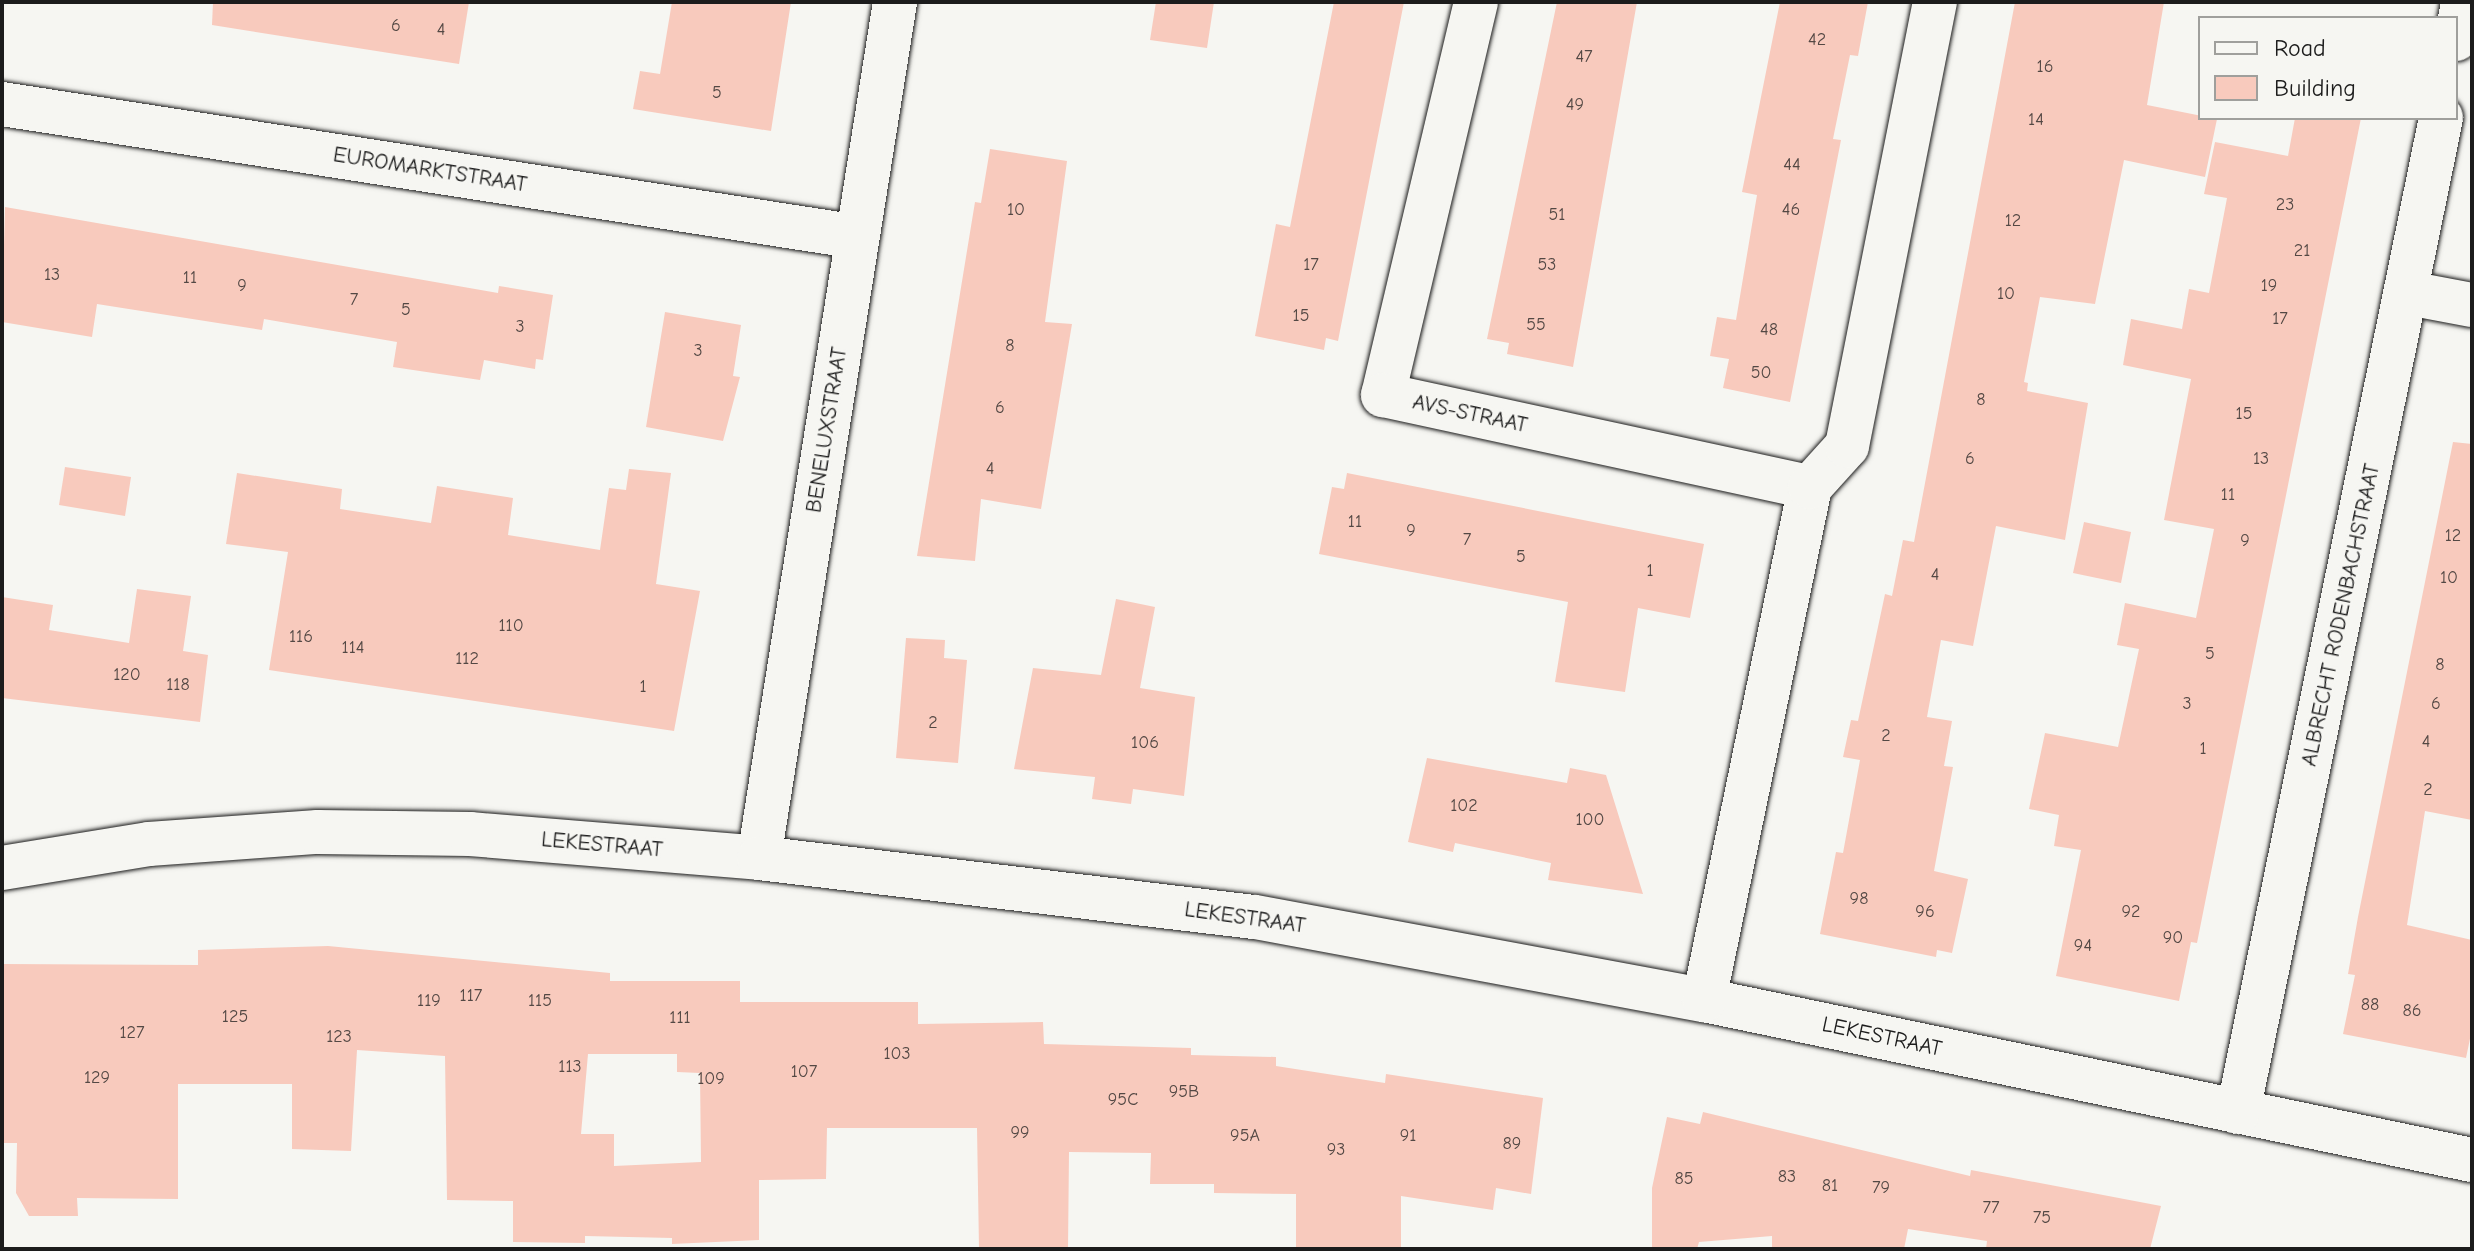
<!DOCTYPE html>
<style>
body{margin:0}
#map{position:relative;width:2474px;height:1251px;overflow:hidden;background:#f6f6f2;font-family:"Comic Neue",sans-serif}
div>[style]{position:absolute}
[style*='--x']{left:calc(var(--x)*1px);top:calc(var(--y)*1px);width:calc(var(--w)*1px);rotate:calc(var(--a)*1deg)}
.building>*{inset:0;background:#f8cabd}
.roads{filter:drop-shadow(0 0 2px #1c1c1c) drop-shadow(0 0 2px #1c1c1c)}
.street>*{height:44px;margin:-22px;padding:0 22px;transform-origin:22px;border-radius:22px;background:#f6f6f2}
span{translate:-50% -50%;white-space:nowrap;text-align:center;line-height:1.15;-webkit-text-stroke:6px #f6f6f2;paint-order:stroke}
.number-label{font-size:18px;color:#534844}
.number-label span{-webkit-text-stroke-width:0}
.street-label{font-size:22px;color:#1c1c1c}
.frame{position:absolute;inset:0;border:4px solid #1c1c1c;pointer-events:none}
.legend{position:absolute;left:2198px;top:16px;width:260px;height:104px;box-sizing:border-box;background:#f6f6f2;border:2px solid #9f9f9c;margin:0;padding:10px 14px;list-style:none;font-size:24px;color:#1c1c1c}
.legend li{display:flex;align-items:center;gap:16px;height:40px}
.legend b{width:40px;border:2px solid #9f9f9c}
</style>
<div id="map">
<div class="building">
<i style="clip-path:polygon(213px 2px,469px 2px,459px 64px,212px 25px)"></i>
<i style="clip-path:polygon(672px 2px,791px 2px,771px 131px,633px 109px,640px 71px,660px 74px)"></i>
<i style="clip-path:polygon(1156px 2px,1214px 2px,1207px 48px,1150px 40px)"></i>
<i style="clip-path:polygon(1334px 2px,1404px 2px,1338px 341px,1326px 338px,1324px 350px,1255px 336px,1276px 224px,1290px 227px)"></i>
<i style="clip-path:polygon(1557px 2px,1637px 2px,1573px 367px,1507px 354px,1509px 343px,1487px 339px)"></i>
<i style="clip-path:polygon(1780px 2px,1868px 2px,1858px 56px,1850px 55px,1833px 139px,1841px 140px,1790px 402px,1723px 388px,1729px 359px,1710px 356px,1717px 317px,1736px 320px,1757px 195px,1742px 192px)"></i>
<i style="clip-path:polygon(2015px 2px,2164px 2px,2147px 105px,2217px 119px,2205px 177px,2124px 160px,2095px 304px,2040px 297px,2024px 382px,2028px 383px,2027px 391px,2088px 403px,2065px 540px,1996px 526px,1973px 646px,1941px 640px,1927px 717px,1952px 721px,1944px 766px,1953px 767px,1934px 871px,1968px 879px,1952px 953px,1937px 950px,1936px 957px,1820px 934px,1836px 852px,1843px 853px,1860px 760px,1843px 757px,1851px 720px,1858px 721px,1885px 594px,1892px 596px,1903px 540px,1914px 542px)"></i>
<i style="clip-path:polygon(2295px 118px,2361px 118px,2197px 943px,2191px 942px,2179px 1001px,2056px 976px,2081px 850px,2054px 846px,2059px 815px,2029px 809px,2045px 733px,2118px 747px,2139px 649px,2117px 645px,2125px 603px,2196px 618px,2214px 529px,2164px 520px,2191px 379px,2123px 365px,2131px 319px,2182px 329px,2189px 289px,2209px 293px,2227px 198px,2204px 194px,2215px 142px,2288px 156px)"></i>
<i style="clip-path:polygon(990px 149px,1067px 161px,1045px 322px,1072px 324px,1041px 509px,981px 499px,975px 561px,917px 556px,975px 202px,981px 203px)"></i>
<i style="clip-path:polygon(5px 207px,498px 293px,499px 286px,553px 295px,543px 360px,536px 359px,535px 369px,484px 360px,480px 380px,393px 367px,397px 342px,264px 319px,262px 330px,97px 304px,92px 337px,2px 322px)"></i>
<i style="clip-path:polygon(665px 312px,741px 325px,733px 376px,740px 377px,723px 441px,646px 427px)"></i>
<i style="clip-path:polygon(2453px 442px,2472px 444px,2472px 820px,2425px 811px,2407px 925px,2472px 940px,2472px 1029px,2466px 1058px,2343px 1034px,2355px 975px,2348px 974px,2358px 917px)"></i>
<i style="clip-path:polygon(65px 467px,131px 477px,125px 516px,59px 505px)"></i>
<i style="clip-path:polygon(629px 469px,671px 473px,656px 584px,700px 591px,674px 731px,269px 670px,288px 552px,226px 544px,237px 473px,342px 489px,340px 509px,431px 523px,437px 486px,513px 498px,508px 535px,600px 550px,609px 488px,626px 490px)"></i>
<i style="clip-path:polygon(1347px 473px,1704px 544px,1690px 618px,1638px 608px,1625px 692px,1555px 682px,1568px 602px,1319px 554px,1332px 487px,1344px 489px)"></i>
<i style="clip-path:polygon(2084px 522px,2131px 532px,2121px 583px,2073px 573px)"></i>
<i style="clip-path:polygon(137px 589px,191px 596px,183px 651px,208px 655px,200px 722px,2px 698px,2px 597px,53px 605px,49px 630px,129px 643px)"></i>
<i style="clip-path:polygon(1116px 599px,1155px 607px,1140px 688px,1195px 697px,1184px 796px,1133px 789px,1131px 804px,1092px 799px,1095px 777px,1014px 769px,1033px 668px,1101px 675px)"></i>
<i style="clip-path:polygon(906px 638px,945px 640px,944px 658px,967px 660px,958px 763px,896px 758px)"></i>
<i style="clip-path:polygon(1427px 758px,1567px 783px,1570px 768px,1606px 775px,1643px 894px,1548px 880px,1551px 863px,1455px 843px,1453px 852px,1408px 842px)"></i>
<i style="clip-path:polygon(evenodd,328px 946px,610px 973px,610px 981px,740px 981px,740px 1002px,918px 1002px,918px 1024px,1043px 1022px,1044px 1044px,1191px 1048px,1191px 1055px,1276px 1057px,1276px 1066px,1385px 1083px,1386px 1074px,1543px 1098px,1531px 1194px,1496px 1188px,1493px 1210px,1401px 1196px,1401px 1249px,1296px 1249px,1296px 1194px,1214px 1193px,1214px 1184px,1150px 1184px,1151px 1153px,1069px 1152px,1068px 1249px,979px 1249px,977px 1128px,827px 1128px,826px 1179px,759px 1180px,759px 1240px,672px 1244px,672px 1238px,585px 1236px,585px 1243px,513px 1242px,513px 1201px,447px 1200px,445px 1056px,357px 1050px,351px 1151px,292px 1149px,292px 1084px,178px 1084px,178px 1199px,77px 1198px,78px 1216px,29px 1216px,16px 1193px,17px 1143px,2px 1143px,2px 964px,198px 965px,198px 950px,328px 946px,588px 1054px,677px 1054px,677px 1072px,700px 1073px,701px 1162px,614px 1166px,614px 1134px,581px 1134px,588px 1054px)"></i>
<i style="clip-path:polygon(1703px 1112px,1970px 1176px,1971px 1170px,2161px 1206px,2150px 1249px,1986px 1249px,1987px 1241px,1908px 1229px,1904px 1249px,1772px 1249px,1772px 1236px,1699px 1242px,1697px 1249px,1652px 1249px,1652px 1188px,1667px 1117px,1700px 1124px)"></i>
</div>
<div class="roads">
<div class="street">
<i style="--x:1476;--y:2;--w:404;--a:103.3"></i>
<i style="--x:1383;--y:395;--w:437;--a:12.2"></i>
<i style="--x:2456;--y:39;--w:38;--a:-79"></i>
<i style="--x:2;--y:104;--w:866;--a:8.83"></i>
<i style="--x:2408;--y:293;--w:65;--a:10.6"></i>
<i style="--x:759;--y:858;--w:867;--a:-80.97"></i>
<i style="--x:2;--y:868;--w:149;--a:-9.3"></i>
<i style="--x:149;--y:844;--w:169;--a:-4.1"></i>
<i style="--x:318;--y:832;--w:152;--a:0.8"></i>
<i style="--x:470;--y:834;--w:290;--a:4.7"></i>
<i style="--x:759;--y:858;--w:499;--a:6.8"></i>
<i style="--x:1255;--y:917;--w:457;--a:10.5"></i>
<i style="--x:1704;--y:1000;--w:784;--a:11.77"></i>
<i style="--x:1704;--y:1000;--w:524;--a:-78.33"></i>
<i style="--x:1810;--y:487;--w:55;--a:-47.9"></i>
<i style="--x:1847;--y:446;--w:453;--a:-78.8"></i>
<i style="--x:2238;--y:1112;--w:1015;--a:-78.46"></i>
</div>
</div>
<div class="number-label">
<span style="left:396px;top:26px">6</span>
<span style="left:441px;top:30px">4</span>
<span style="left:1817px;top:40px">42</span>
<span style="left:1584px;top:57px">47</span>
<span style="left:2045px;top:67px">16</span>
<span style="left:717px;top:93px">5</span>
<span style="left:1575px;top:105px">49</span>
<span style="left:2036px;top:120px">14</span>
<span style="left:1792px;top:165px">44</span>
<span style="left:2285px;top:205px">23</span>
<span style="left:1016px;top:210px">10</span>
<span style="left:1791px;top:210px">46</span>
<span style="left:1557px;top:215px">51</span>
<span style="left:2013px;top:221px">12</span>
<span style="left:2302px;top:251px">21</span>
<span style="left:1311px;top:265px">17</span>
<span style="left:1547px;top:265px">53</span>
<span style="left:52px;top:275px">13</span>
<span style="left:190px;top:278px">11</span>
<span style="left:242px;top:286px">9</span>
<span style="left:2269px;top:286px">19</span>
<span style="left:2006px;top:294px">10</span>
<span style="left:354px;top:300px">7</span>
<span style="left:406px;top:310px">5</span>
<span style="left:1301px;top:316px">15</span>
<span style="left:2280px;top:319px">17</span>
<span style="left:1536px;top:325px">55</span>
<span style="left:520px;top:327px">3</span>
<span style="left:1769px;top:330px">48</span>
<span style="left:1010px;top:346px">8</span>
<span style="left:698px;top:351px">3</span>
<span style="left:1761px;top:373px">50</span>
<span style="left:1981px;top:400px">8</span>
<span style="left:1000px;top:408px">6</span>
<span style="left:2244px;top:414px">15</span>
<span style="left:1970px;top:459px">6</span>
<span style="left:2261px;top:459px">13</span>
<span style="left:990px;top:469px">4</span>
<span style="left:2228px;top:495px">11</span>
<span style="left:1355px;top:522px">11</span>
<span style="left:1411px;top:531px">9</span>
<span style="left:2453px;top:536px">12</span>
<span style="left:1467px;top:540px">7</span>
<span style="left:2245px;top:541px">9</span>
<span style="left:1521px;top:557px">5</span>
<span style="left:1650px;top:571px">1</span>
<span style="left:1935px;top:575px">4</span>
<span style="left:2449px;top:578px">10</span>
<span style="left:511px;top:626px">110</span>
<span style="left:301px;top:637px">116</span>
<span style="left:353px;top:648px">114</span>
<span style="left:2210px;top:654px">5</span>
<span style="left:467px;top:659px">112</span>
<span style="left:2440px;top:665px">8</span>
<span style="left:127px;top:675px">120</span>
<span style="left:178px;top:685px">118</span>
<span style="left:643px;top:687px">1</span>
<span style="left:2187px;top:704px">3</span>
<span style="left:2436px;top:704px">6</span>
<span style="left:933px;top:723px">2</span>
<span style="left:1886px;top:736px">2</span>
<span style="left:2426px;top:742px">4</span>
<span style="left:1145px;top:743px">106</span>
<span style="left:2203px;top:749px">1</span>
<span style="left:2428px;top:790px">2</span>
<span style="left:1464px;top:806px">102</span>
<span style="left:1590px;top:820px">100</span>
<span style="left:1859px;top:899px">98</span>
<span style="left:1925px;top:912px">96</span>
<span style="left:2131px;top:912px">92</span>
<span style="left:2173px;top:938px">90</span>
<span style="left:2083px;top:946px">94</span>
<span style="left:471px;top:996px">117</span>
<span style="left:429px;top:1001px">119</span>
<span style="left:540px;top:1001px">115</span>
<span style="left:2370px;top:1005px">88</span>
<span style="left:2412px;top:1011px">86</span>
<span style="left:235px;top:1017px">125</span>
<span style="left:680px;top:1018px">111</span>
<span style="left:132px;top:1033px">127</span>
<span style="left:339px;top:1037px">123</span>
<span style="left:897px;top:1054px">103</span>
<span style="left:570px;top:1067px">113</span>
<span style="left:804px;top:1072px">107</span>
<span style="left:97px;top:1078px">129</span>
<span style="left:711px;top:1079px">109</span>
<span style="left:1184px;top:1092px">95B</span>
<span style="left:1123px;top:1100px">95C</span>
<span style="left:1020px;top:1133px">99</span>
<span style="left:1245px;top:1136px">95A</span>
<span style="left:1408px;top:1136px">91</span>
<span style="left:1512px;top:1144px">89</span>
<span style="left:1336px;top:1150px">93</span>
<span style="left:1787px;top:1177px">83</span>
<span style="left:1684px;top:1179px">85</span>
<span style="left:1830px;top:1186px">81</span>
<span style="left:1881px;top:1188px">79</span>
<span style="left:1991px;top:1208px">77</span>
<span style="left:2042px;top:1218px">75</span>
</div>
<div class="street-label">
<span style="left:430px;top:170px;rotate:9deg">EUROMARKTSTRAAT</span>
<span style="left:1470px;top:414px;rotate:12deg">AVS-STRAAT</span>
<span style="left:827px;top:430px;rotate:-81deg">BENELUXSTRAAT</span>
<span style="left:2341px;top:615px;rotate:-78deg">ALBRECHT RODENBACHSTRAAT</span>
<span style="left:602px;top:845px;rotate:5deg">LEKESTRAAT</span>
<span style="left:1245px;top:918px;rotate:8deg">LEKESTRAAT</span>
<span style="left:1882px;top:1037px;rotate:12deg">LEKESTRAAT</span>
</div>
<div class="frame"></div>
<ul class="legend">
<li><b style="height:10px;background:#f6f6f2"></b>Road</li>
<li><b style="height:22px;background:#f8cabd"></b>Building</li>
</ul>
</div>
